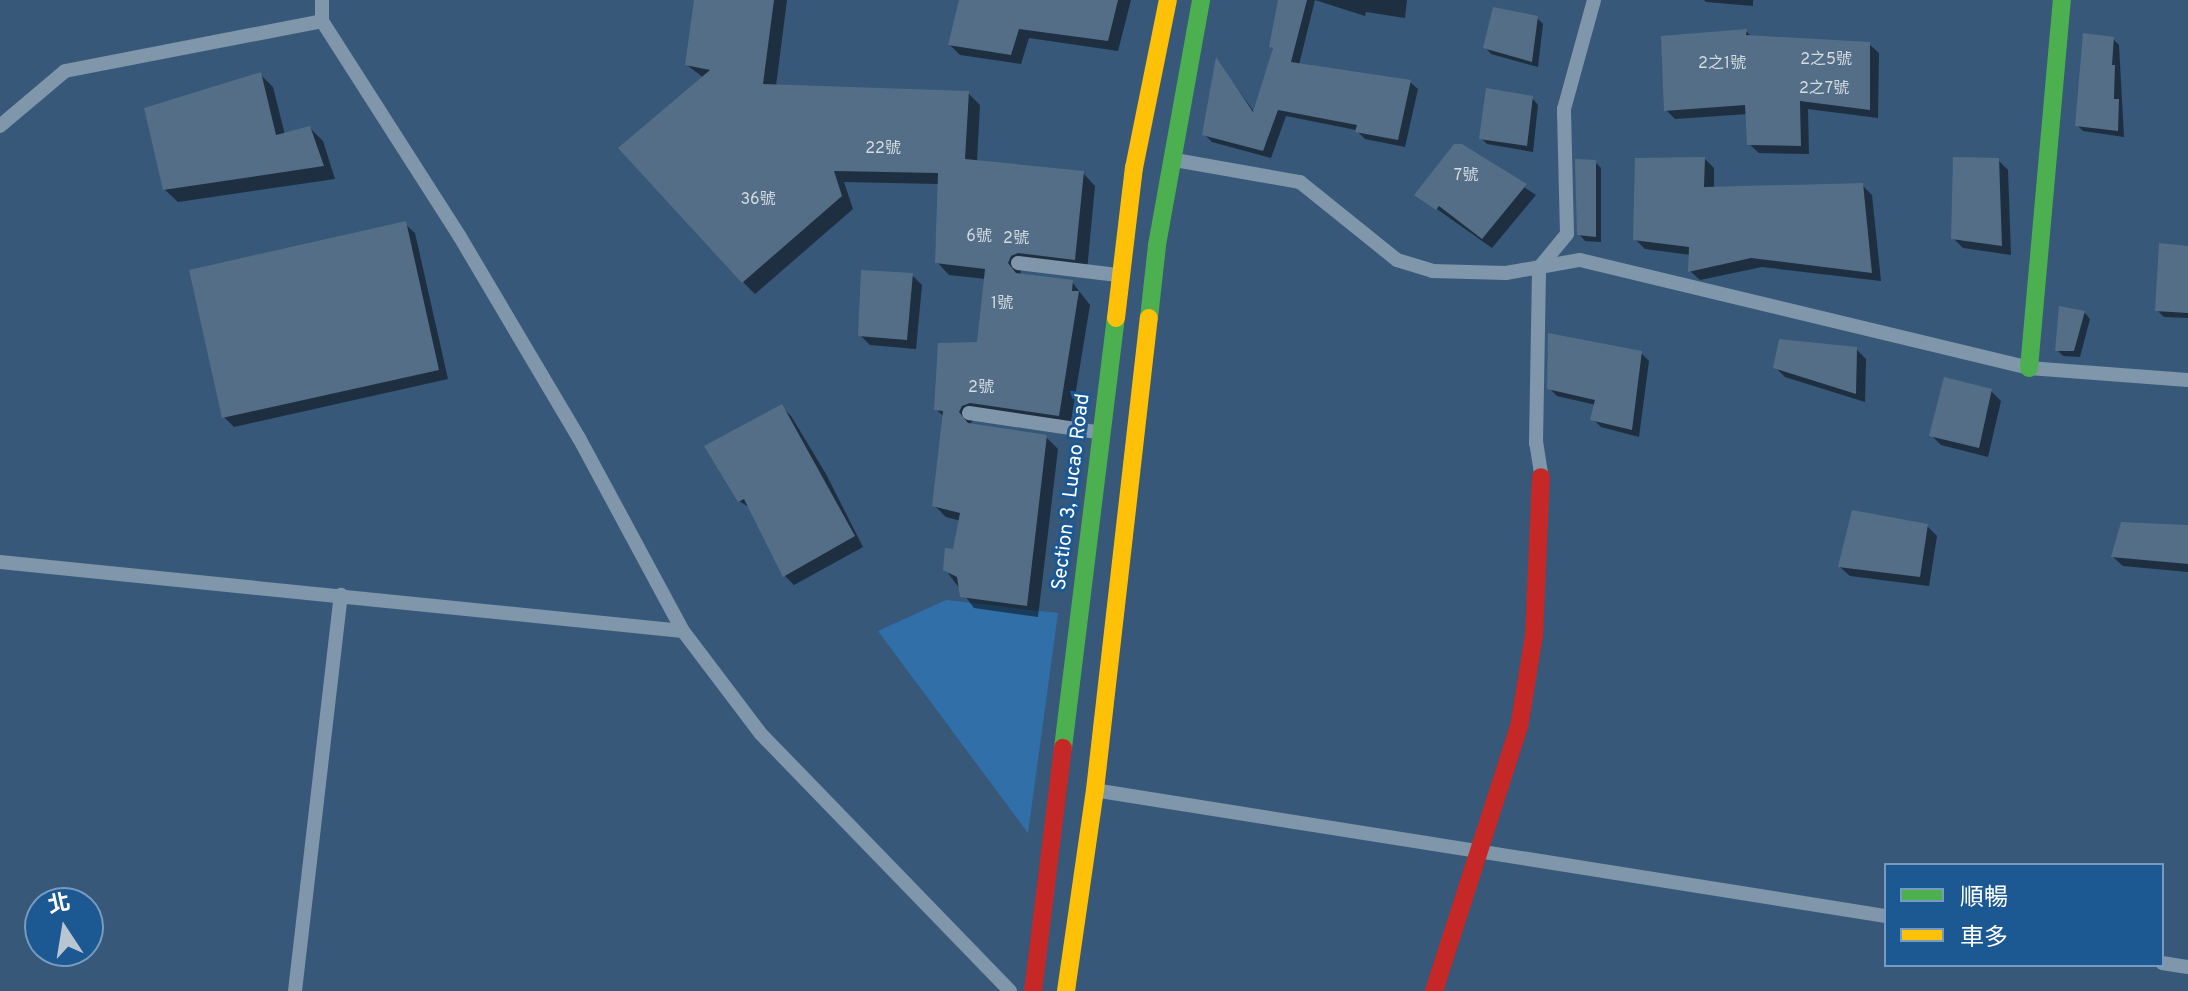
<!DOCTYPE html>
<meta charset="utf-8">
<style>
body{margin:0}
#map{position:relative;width:2188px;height:991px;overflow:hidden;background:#375878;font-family:Overpass,"Noto Sans TC",sans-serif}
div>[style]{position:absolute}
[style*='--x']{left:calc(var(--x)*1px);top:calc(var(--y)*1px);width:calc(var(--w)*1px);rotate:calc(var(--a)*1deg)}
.green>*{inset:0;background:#316fa9}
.shadow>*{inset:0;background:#0007}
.building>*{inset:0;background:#546e87}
.lane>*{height:14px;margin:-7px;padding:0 7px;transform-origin:7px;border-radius:7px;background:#8096ab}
.fast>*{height:18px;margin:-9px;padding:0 9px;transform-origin:9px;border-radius:9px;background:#4caf50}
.slow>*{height:18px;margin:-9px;padding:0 9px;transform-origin:9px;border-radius:9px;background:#ffc107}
.jam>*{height:18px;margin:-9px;padding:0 9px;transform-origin:9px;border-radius:9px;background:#c62828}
span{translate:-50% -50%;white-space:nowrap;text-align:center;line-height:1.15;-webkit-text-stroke:6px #1c5993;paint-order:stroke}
.number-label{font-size:16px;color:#d4dbe1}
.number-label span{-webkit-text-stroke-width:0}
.street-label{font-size:20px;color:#fff}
.legend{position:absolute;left:1884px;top:863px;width:280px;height:104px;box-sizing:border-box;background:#1c5993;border:2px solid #779bbe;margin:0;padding:10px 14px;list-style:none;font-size:24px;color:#fff}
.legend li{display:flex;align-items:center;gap:16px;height:40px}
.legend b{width:40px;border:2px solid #779bbe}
.north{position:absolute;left:24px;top:887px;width:80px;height:80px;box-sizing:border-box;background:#1c5993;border:2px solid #779bbe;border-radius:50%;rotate:348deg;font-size:22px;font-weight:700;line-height:32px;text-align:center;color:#fff}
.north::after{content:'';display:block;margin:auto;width:28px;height:36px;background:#b9c5d0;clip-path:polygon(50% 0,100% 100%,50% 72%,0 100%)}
</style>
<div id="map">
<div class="green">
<i style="clip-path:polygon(946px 600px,1058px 613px,1028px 833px,878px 631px)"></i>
</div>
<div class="shadow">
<i style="clip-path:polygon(696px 0,787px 0,776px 86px,968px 93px,980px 105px,977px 162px,1083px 173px,1095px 186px,1087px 271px,1022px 268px,1020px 275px,1072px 282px,1090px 305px,1070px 427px,974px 418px,970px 425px,1046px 437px,1058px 449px,1038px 617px,974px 608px,945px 569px,955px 551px,961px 521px,946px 517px,934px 505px,945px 418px,936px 409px,978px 344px,986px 279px,949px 275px,937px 262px,939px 184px,844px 182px,853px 209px,755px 294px,743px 282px,704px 78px,687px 65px)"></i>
<i style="clip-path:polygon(961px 0,1131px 0,1118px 51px,1029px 38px,1021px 64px,960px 55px,950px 45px)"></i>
<i style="clip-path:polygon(1280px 0,1407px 0,1405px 18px,1366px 12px,1365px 16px,1315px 0,1299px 65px,1410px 82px,1418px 89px,1405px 147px,1365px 139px,1356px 130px,1286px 116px,1271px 158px,1212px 142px,1204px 134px,1217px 61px,1255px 113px,1275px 50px,1271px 47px)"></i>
<i style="clip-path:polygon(1704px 0,1753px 0,1753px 6px,1706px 2px)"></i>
<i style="clip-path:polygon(1537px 18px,1543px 24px,1538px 67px,1491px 54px,1485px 47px)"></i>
<i style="clip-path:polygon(1746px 31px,1752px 37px,1869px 44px,1879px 53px,1878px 118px,1808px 109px,1809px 154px,1759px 153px,1749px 144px,1748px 114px,1675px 119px,1666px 110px)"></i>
<i style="clip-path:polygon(2113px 39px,2119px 45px,2124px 137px,2083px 131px,2077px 125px)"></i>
<i style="clip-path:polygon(260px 74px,273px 87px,285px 135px,310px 128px,323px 141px,335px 179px,178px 202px,164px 189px)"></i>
<i style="clip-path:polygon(1532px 98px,1538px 105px,1533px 152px,1487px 144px,1481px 138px)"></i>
<i style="clip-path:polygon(1461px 146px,1536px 195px,1492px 248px,1417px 195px)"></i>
<i style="clip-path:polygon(1705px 159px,1714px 168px,1714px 189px,1862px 185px,1872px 195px,1881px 281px,1762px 267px,1700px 280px,1690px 271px,1691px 255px,1645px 249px,1635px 239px)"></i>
<i style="clip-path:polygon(1998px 160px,2008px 170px,2011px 255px,1963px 248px,1953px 238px)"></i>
<i style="clip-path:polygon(1595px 162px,1601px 168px,1601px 242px,1585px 241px,1579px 234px)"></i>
<i style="clip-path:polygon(405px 224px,415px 233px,448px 379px,234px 427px,224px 417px)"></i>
<i style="clip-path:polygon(2188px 248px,2188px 318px,2164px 317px,2157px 310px)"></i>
<i style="clip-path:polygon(912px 275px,922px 285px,916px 349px,870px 345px,860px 335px)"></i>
<i style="clip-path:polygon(2084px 312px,2090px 319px,2080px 357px,2063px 356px,2057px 350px)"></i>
<i style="clip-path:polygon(1856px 349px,1866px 359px,1865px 402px,1785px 377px,1775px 367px)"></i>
<i style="clip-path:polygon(1641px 353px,1649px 361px,1639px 437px,1601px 427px,1593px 419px,1596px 405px,1557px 396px,1549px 388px)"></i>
<i style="clip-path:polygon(1991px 391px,2001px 401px,1988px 457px,1941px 445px,1931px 435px)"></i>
<i style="clip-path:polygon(781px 406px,791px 416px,826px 474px,863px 547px,794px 585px,785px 576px,752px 509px,739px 501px)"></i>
<i style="clip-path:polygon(1927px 526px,1937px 536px,1929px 586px,1850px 576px,1840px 567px)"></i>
<i style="clip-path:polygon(2188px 527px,2188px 572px,2123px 566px,2113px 557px)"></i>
</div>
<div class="building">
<i style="clip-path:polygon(694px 0,774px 0,763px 84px,969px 91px,965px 159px,1084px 171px,1075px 260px,1018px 253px,1011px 256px,1008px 263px,1016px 273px,1073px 280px,1072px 291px,1079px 291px,1059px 416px,970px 403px,962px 406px,959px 412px,968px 423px,1047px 435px,1027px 606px,960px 597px,957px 577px,943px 570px,945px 548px,953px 549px,960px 513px,932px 506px,943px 411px,934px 410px,938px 343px,977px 342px,985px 269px,935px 263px,938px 173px,834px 171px,842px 196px,742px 283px,618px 148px,710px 70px,685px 65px)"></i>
<i style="clip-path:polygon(959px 0,1118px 0,1108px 41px,1019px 29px,1011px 55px,948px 45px)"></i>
<i style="clip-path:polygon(1278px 0,1307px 0,1291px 62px,1411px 80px,1398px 140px,1355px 132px,1357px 125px,1278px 110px,1263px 151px,1202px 135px,1216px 57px,1253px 112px,1273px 48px,1269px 47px)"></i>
<i style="clip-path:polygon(1493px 7px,1538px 16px,1532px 62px,1483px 48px)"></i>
<i style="clip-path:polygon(1747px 29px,1746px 35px,1870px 42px,1870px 110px,1800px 101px,1801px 146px,1747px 145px,1745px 105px,1664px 111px,1661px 36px)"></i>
<i style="clip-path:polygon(2083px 33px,2114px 37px,2112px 65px,2115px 65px,2114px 99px,2119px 99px,2118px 131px,2075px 126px)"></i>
<i style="clip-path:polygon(261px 72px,276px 135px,310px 126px,324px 166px,163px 190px,144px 108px)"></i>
<i style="clip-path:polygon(1486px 88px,1533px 96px,1527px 146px,1479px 139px)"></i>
<i style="clip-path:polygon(1454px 144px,1462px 144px,1527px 184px,1482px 239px,1439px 206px,1436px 210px,1414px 195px)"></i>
<i style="clip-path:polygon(1705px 157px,1704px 187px,1863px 183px,1872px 273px,1751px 258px,1688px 272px,1689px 247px,1633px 240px,1635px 158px)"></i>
<i style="clip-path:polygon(1953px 157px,1999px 158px,2002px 246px,1951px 239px)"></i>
<i style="clip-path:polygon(1575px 159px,1596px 160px,1596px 237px,1577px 235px)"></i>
<i style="clip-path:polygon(406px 221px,439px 370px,222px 418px,189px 270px)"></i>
<i style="clip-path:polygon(2159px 243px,2188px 246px,2188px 313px,2155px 311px)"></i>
<i style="clip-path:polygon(861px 270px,913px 273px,907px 340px,858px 336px)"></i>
<i style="clip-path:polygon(2059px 306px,2085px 311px,2074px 351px,2055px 351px)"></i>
<i style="clip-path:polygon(1548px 333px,1642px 351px,1632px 430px,1590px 420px,1595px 400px,1547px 389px)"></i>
<i style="clip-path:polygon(1779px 339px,1857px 347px,1856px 394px,1773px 368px)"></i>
<i style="clip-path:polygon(1944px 377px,1992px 389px,1979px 448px,1929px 436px)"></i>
<i style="clip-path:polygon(782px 404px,855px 536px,783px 577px,744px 499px,738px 502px,704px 446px)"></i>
<i style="clip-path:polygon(1852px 510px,1928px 524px,1920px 577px,1838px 567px)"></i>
<i style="clip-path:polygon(2121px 522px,2188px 525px,2188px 564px,2111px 557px)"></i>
</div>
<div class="lane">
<i style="--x:322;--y:0;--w:21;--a:90"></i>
<i style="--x:322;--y:21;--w:256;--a:57.4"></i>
<i style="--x:460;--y:237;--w:234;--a:59.4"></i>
<i style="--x:579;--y:438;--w:219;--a:61.7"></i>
<i style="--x:683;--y:631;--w:129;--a:52.9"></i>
<i style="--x:761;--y:734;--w:358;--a:45.9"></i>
<i style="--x:0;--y:126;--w:85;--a:-40.2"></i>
<i style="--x:65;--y:71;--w:262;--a:-11"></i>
<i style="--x:1175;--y:160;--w:127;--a:10"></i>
<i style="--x:1300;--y:182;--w:124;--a:38.8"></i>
<i style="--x:1397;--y:260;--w:37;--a:17"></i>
<i style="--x:1432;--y:271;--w:74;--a:1.5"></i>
<i style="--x:1506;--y:273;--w:75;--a:-10"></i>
<i style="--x:1580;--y:260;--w:462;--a:13.5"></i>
<i style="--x:2029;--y:368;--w:159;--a:4.3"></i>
<i style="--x:1018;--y:263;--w:100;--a:6.9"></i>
<i style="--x:969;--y:413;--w:128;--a:8.5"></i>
<i style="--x:1541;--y:473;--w:30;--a:-99"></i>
<i style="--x:1536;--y:443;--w:175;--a:-89"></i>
<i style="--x:1539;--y:268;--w:44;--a:-50.5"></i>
<i style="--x:1567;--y:234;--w:125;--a:-91.4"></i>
<i style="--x:1564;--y:109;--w:113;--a:-74.6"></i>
<i style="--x:0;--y:562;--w:686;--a:5.77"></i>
<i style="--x:1100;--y:791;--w:796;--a:9.04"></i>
<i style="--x:2162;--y:963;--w:26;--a:9"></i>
<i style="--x:295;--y:991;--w:399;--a:-83.4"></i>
</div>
<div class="fast">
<i style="--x:1149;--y:318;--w:73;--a:-83.7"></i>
<i style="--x:1157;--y:245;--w:249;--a:-79.8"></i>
<i style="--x:2029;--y:368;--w:369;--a:-84.9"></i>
<i style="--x:1063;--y:748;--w:433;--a:-83"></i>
</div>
<div class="slow">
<i style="--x:1116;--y:318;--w:151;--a:-83.2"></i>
<i style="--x:1134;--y:168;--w:171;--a:-78.6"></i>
<i style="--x:1066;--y:991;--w:203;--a:-81.8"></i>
<i style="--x:1095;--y:790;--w:475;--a:-83.5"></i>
</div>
<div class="jam">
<i style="--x:1033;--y:991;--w:245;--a:-83"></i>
<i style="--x:1434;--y:991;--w:277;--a:-72.2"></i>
<i style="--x:1519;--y:727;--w:93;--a:-80.7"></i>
<i style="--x:1534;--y:635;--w:158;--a:-87.5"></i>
</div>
<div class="number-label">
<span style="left:1826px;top:60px">2之5號</span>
<span style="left:1722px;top:64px">2之1號</span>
<span style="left:1824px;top:89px">2之7號</span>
<span style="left:883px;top:149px">22號</span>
<span style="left:1466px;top:176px">7號</span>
<span style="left:758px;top:200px">36號</span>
<span style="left:979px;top:237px">6號</span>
<span style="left:1016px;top:239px">2號</span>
<span style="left:1002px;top:304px">1號</span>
<span style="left:981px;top:388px">2號</span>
</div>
<div class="street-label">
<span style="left:1072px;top:492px;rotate:-83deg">Section 3, Lucao Road</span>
</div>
<ul class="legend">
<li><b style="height:10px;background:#4caf50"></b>順暢</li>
<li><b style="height:10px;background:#ffc107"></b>車多</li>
</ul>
<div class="north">北</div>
</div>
